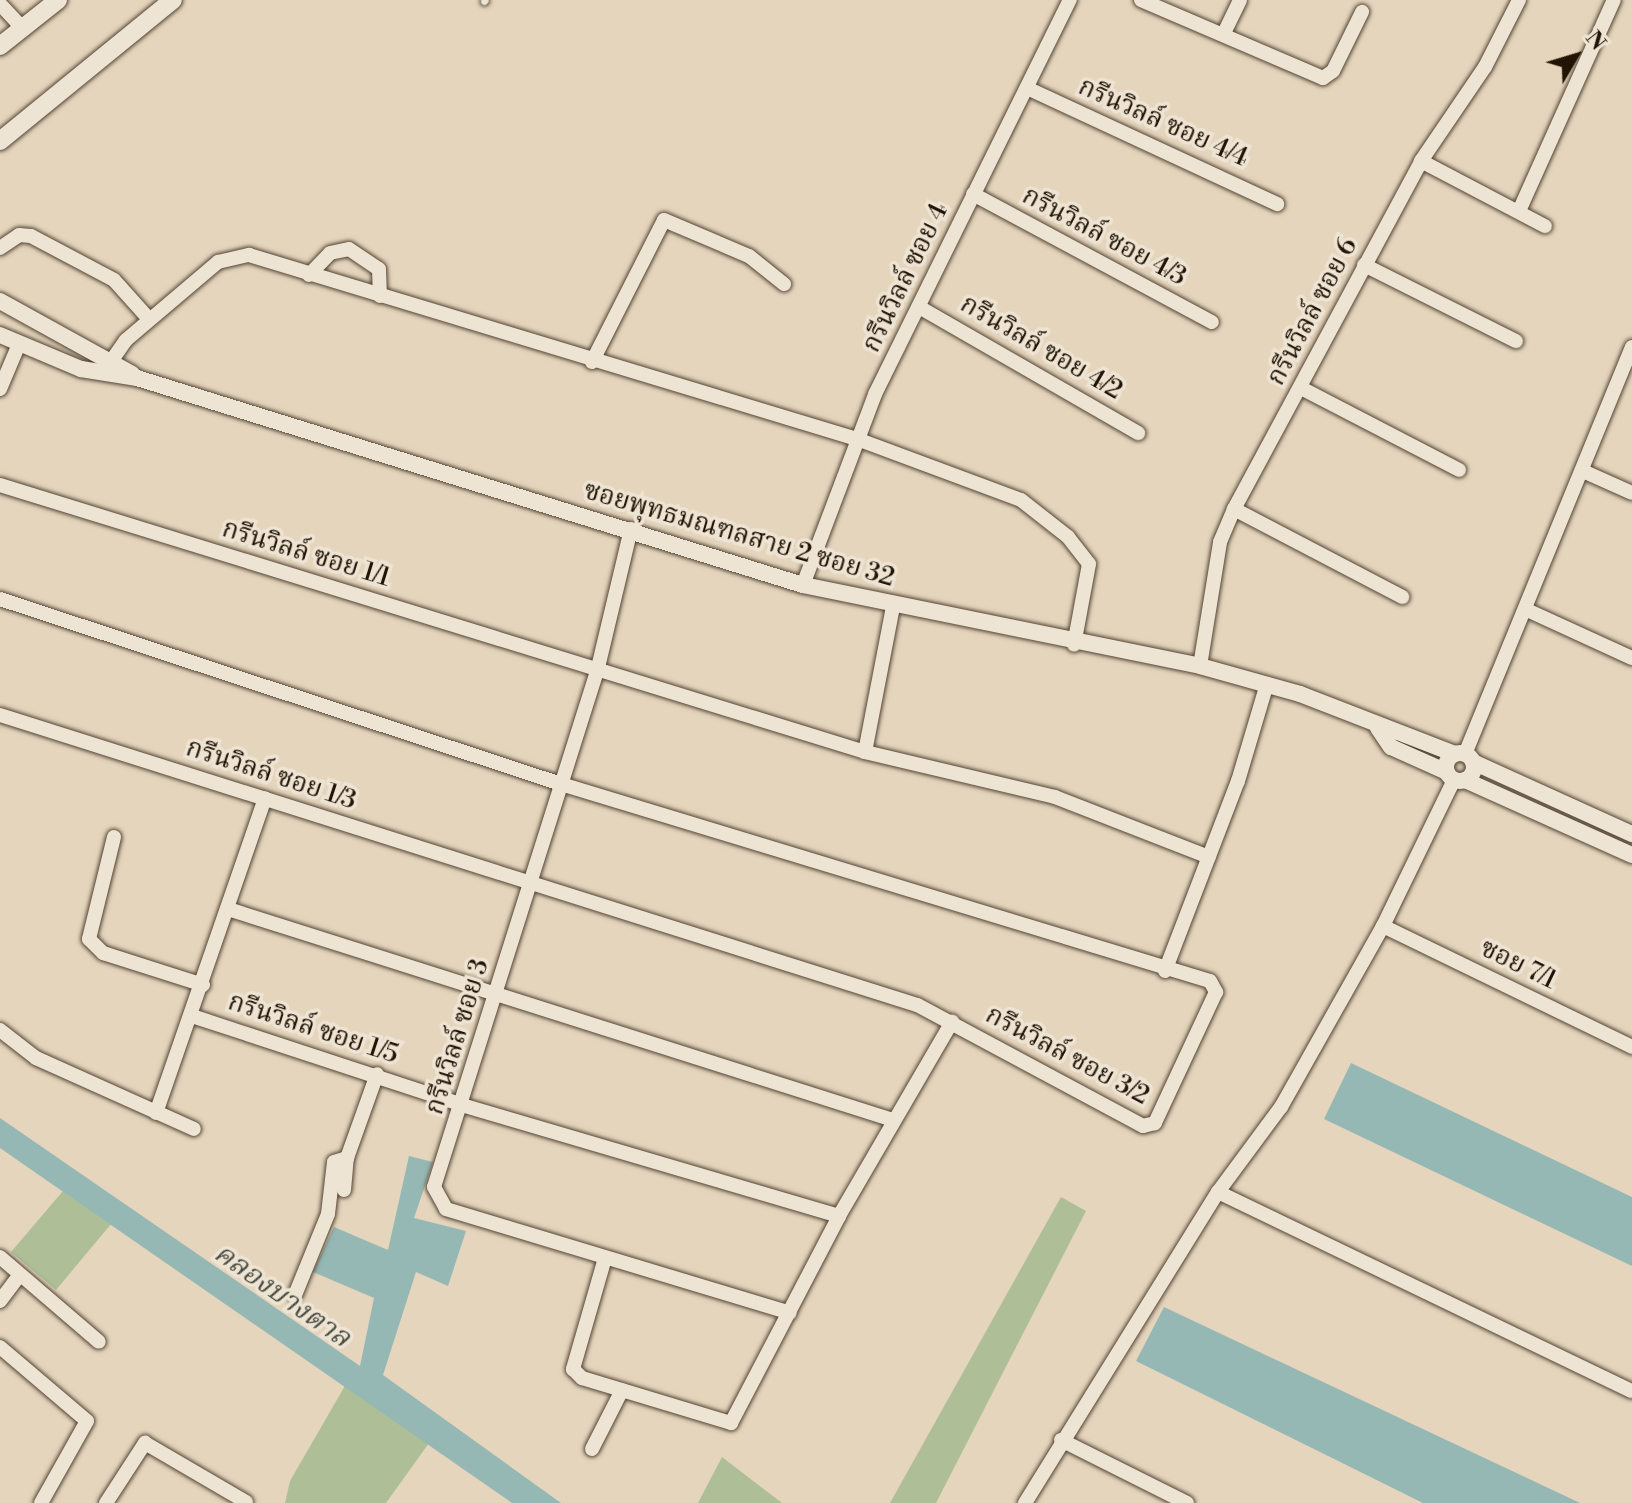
<!DOCTYPE html>
<meta charset="utf-8">
<style>
body{margin:0}
#map{position:relative;width:1632px;height:1503px;overflow:hidden;background:#e5d5bd;font-family:"Libre Bodoni","Noto Serif Thai",serif}
div>[style]{position:absolute}
[style*='--x']{left:calc(var(--x)*1px);top:calc(var(--y)*1px);width:calc(var(--w)*1px);rotate:calc(var(--a)*1deg)}
.green>*{inset:0;background:#aebe96}
.water>*{inset:0;background:#96b8b5}
.roads{filter:drop-shadow(0 0 2px #524433) drop-shadow(0 0 2px #524433)}
.service>*{height:7px;margin:-3.5px;padding:0 3.5px;transform-origin:3.5px;border-radius:3.5px;background:#eee4d4}
.minor>*{height:14px;margin:-7px;padding:0 7px;transform-origin:7px;border-radius:7px;background:#eee4d4}
.tertiary>*{height:16px;margin:-8px;padding:0 8px;transform-origin:8px;border-radius:8px;background:#eee4d4}
.tertiary>.ring{margin:-8px;padding:0;box-sizing:content-box;background:none;border:16px solid #eee4d4;border-radius:50%}
.secondary>*{height:18px;margin:-9px;padding:0 9px;transform-origin:9px;border-radius:9px;background:#eee4d4}
span{translate:-50% -50%;white-space:nowrap;text-align:center;line-height:1.15;-webkit-text-stroke:7px #eee4d4;paint-order:stroke}
.street-label{font-size:26px;color:#211405}
.water-label{font-size:28px;color:#4a4d43;font-style:italic}
.north{position:absolute;left:1536px;top:16px;width:80px;height:80px;-webkit-text-stroke:6px #eee4d4;paint-order:stroke;rotate:52deg;font-size:22px;font-weight:700;line-height:32px;text-align:center;color:#211405}
.north::after{content:'';display:block;margin:auto;width:28px;height:36px;background:#211405;clip-path:polygon(50% 0,100% 100%,50% 72%,0 100%)}
</style>
<div id="map">
<div class="green">
<i style="clip-path:polygon(63px 1191px,111px 1224px,56px 1290px,11px 1252px)"></i>
<i style="clip-path:polygon(1061px 1197px,1086px 1211px,936px 1503px,890px 1503px)"></i>
<i style="clip-path:polygon(346px 1384px,429px 1443px,386px 1503px,285px 1503px,290px 1481px)"></i>
<i style="clip-path:polygon(722px 1457px,782px 1503px,698px 1503px)"></i>
</div>
<div class="water">
<i style="clip-path:polygon(1351px 1063px,1632px 1197px,1632px 1266px,1324px 1119px)"></i>
<i style="clip-path:polygon(0 1118px,360px 1366px,374px 1298px,313px 1272px,334px 1227px,388px 1250px,409px 1156px,433px 1162px,414px 1218px,466px 1231px,448px 1286px,416px 1272px,383px 1375px,561px 1503px,512px 1503px,0 1148px)"></i>
<i style="clip-path:polygon(1164px 1307px,1580px 1503px,1423px 1503px,1136px 1361px)"></i>
</div>
<div class="roads">
<div class="service">
<i style="--x:484;--y:1;--w:1;--a:-45"></i>
</div>
<div class="minor">
<i style="--x:1141;--y:0;--w:198;--a:23.2"></i>
<i style="--x:1323;--y:78;--w:12;--a:-35"></i>
<i style="--x:1333;--y:71;--w:66;--a:-63.8"></i>
<i style="--x:0;--y:4;--w:33;--a:47"></i>
<i style="--x:1225;--y:31;--w:34;--a:-64"></i>
<i style="--x:1027;--y:88;--w:276;--a:24.9"></i>
<i style="--x:1421;--y:161;--w:140;--a:27.7"></i>
<i style="--x:973;--y:194;--w:271;--a:28.2"></i>
<i style="--x:1519;--y:211;--w:231;--a:-65.8"></i>
<i style="--x:0;--y:248;--w:23;--a:-34"></i>
<i style="--x:19;--y:235;--w:12;--a:5"></i>
<i style="--x:31;--y:236;--w:94;--a:27.9"></i>
<i style="--x:114;--y:280;--w:52;--a:48.1"></i>
<i style="--x:1364;--y:265;--w:170;--a:26.6"></i>
<i style="--x:309;--y:275;--w:30;--a:-46"></i>
<i style="--x:330;--y:253;--w:19;--a:-12"></i>
<i style="--x:349;--y:249;--w:36;--a:34"></i>
<i style="--x:379;--y:269;--w:27;--a:88"></i>
<i style="--x:919;--y:307;--w:253;--a:29.9"></i>
<i style="--x:112;--y:360;--w:24;--a:-55"></i>
<i style="--x:126;--y:340;--w:121;--a:-40.3"></i>
<i style="--x:218;--y:262;--w:32;--a:-13"></i>
<i style="--x:249;--y:255;--w:635;--a:16.84"></i>
<i style="--x:857;--y:439;--w:175;--a:20.4"></i>
<i style="--x:1021;--y:500;--w:60;--a:38.2"></i>
<i style="--x:1068;--y:537;--w:34;--a:52"></i>
<i style="--x:1089;--y:564;--w:82;--a:100.5"></i>
<i style="--x:592;--y:362;--w:159;--a:-63.1"></i>
<i style="--x:664;--y:220;--w:92;--a:23"></i>
<i style="--x:749;--y:256;--w:45;--a:38.7"></i>
<i style="--x:1301;--y:388;--w:178;--a:27.4"></i>
<i style="--x:0;--y:389;--w:49;--a:-67.1"></i>
<i style="--x:1585;--y:472;--w:51;--a:24.1"></i>
<i style="--x:0;--y:485;--w:905;--a:17.15"></i>
<i style="--x:865;--y:752;--w:195;--a:13.3"></i>
<i style="--x:1055;--y:797;--w:165;--a:21.3"></i>
<i style="--x:1234;--y:509;--w:190;--a:27.6"></i>
<i style="--x:631;--y:529;--w:143;--a:103.4"></i>
<i style="--x:598;--y:668;--w:544;--a:107.54"></i>
<i style="--x:434;--y:1187;--w:25;--a:61"></i>
<i style="--x:446;--y:1209;--w:359;--a:16.8"></i>
<i style="--x:803;--y:585;--w:204;--a:-69.3"></i>
<i style="--x:875;--y:394;--w:440;--a:-63.7"></i>
<i style="--x:0;--y:599;--w:591;--a:18.25"></i>
<i style="--x:561;--y:784;--w:678;--a:16.89"></i>
<i style="--x:1210;--y:981;--w:13;--a:61"></i>
<i style="--x:1216;--y:992;--w:145;--a:115"></i>
<i style="--x:1155;--y:1123;--w:12;--a:166"></i>
<i style="--x:1143;--y:1126;--w:256;--a:-151.8"></i>
<i style="--x:917;--y:1005;--w:962;--a:-162.45"></i>
<i style="--x:1527;--y:610;--w:115;--a:24.6"></i>
<i style="--x:1200;--y:666;--w:126;--a:-80.8"></i>
<i style="--x:1220;--y:542;--w:36;--a:-67"></i>
<i style="--x:1234;--y:509;--w:395;--a:-61.7"></i>
<i style="--x:1421;--y:161;--w:114;--a:-55.8"></i>
<i style="--x:1485;--y:67;--w:75;--a:-63.1"></i>
<i style="--x:865;--y:752;--w:149;--a:-79.1"></i>
<i style="--x:1465;--y:754;--w:440;--a:-67.7"></i>
<i style="--x:114;--y:837;--w:105;--a:103.8"></i>
<i style="--x:89;--y:939;--w:20;--a:45"></i>
<i style="--x:103;--y:953;--w:105;--a:17.7"></i>
<i style="--x:228;--y:909;--w:698;--a:17.6"></i>
<i style="--x:1383;--y:926;--w:277;--a:25.9"></i>
<i style="--x:1165;--y:971;--w:204;--a:-69"></i>
<i style="--x:1238;--y:781;--w:101;--a:-73.4"></i>
<i style="--x:192;--y:1016;--w:287;--a:18.2"></i>
<i style="--x:465;--y:1106;--w:390;--a:16.4"></i>
<i style="--x:0;--y:1030;--w:46;--a:37.9"></i>
<i style="--x:36;--y:1058;--w:173;--a:24.2"></i>
<i style="--x:156;--y:1113;--w:333;--a:-70.9"></i>
<i style="--x:344;--y:1190;--w:32;--a:-85"></i>
<i style="--x:347;--y:1158;--w:89;--a:-70.3"></i>
<i style="--x:1218;--y:1192;--w:459;--a:25.7"></i>
<i style="--x:0;--y:1257;--w:130;--a:40.6"></i>
<i style="--x:605;--y:1258;--w:116;--a:106.1"></i>
<i style="--x:573;--y:1369;--w:13;--a:45"></i>
<i style="--x:582;--y:1378;--w:156;--a:16.8"></i>
<i style="--x:731;--y:1423;--w:233;--a:-62.4"></i>
<i style="--x:839;--y:1216;--w:225;--a:-59.8"></i>
<i style="--x:295;--y:1295;--w:87;--a:-67.8"></i>
<i style="--x:328;--y:1214;--w:52;--a:-83.4"></i>
<i style="--x:334;--y:1162;--w:14;--a:-17"></i>
<i style="--x:0;--y:1301;--w:31;--a:-53"></i>
<i style="--x:0;--y:1347;--w:114;--a:40.4"></i>
<i style="--x:87;--y:1421;--w:94;--a:119.3"></i>
<i style="--x:1061;--y:1440;--w:141;--a:26.6"></i>
<i style="--x:592;--y:1449;--w:66;--a:-63"></i>
<i style="--x:106;--y:1503;--w:72;--a:-57"></i>
<i style="--x:145;--y:1443;--w:117;--a:30.3"></i>
<i style="--x:1025;--y:1503;--w:366;--a:-58.2"></i>
<i style="--x:1218;--y:1192;--w:106;--a:-53.5"></i>
<i style="--x:1281;--y:1107;--w:208;--a:-60.6"></i>
<i style="--x:1383;--y:926;--w:162;--a:-64.1"></i>
</div>
<div class="tertiary">
<i style="--x:0;--y:301;--w:151;--a:28.9"></i>
<i style="--x:0;--y:335;--w:88;--a:22.8"></i>
<i style="--x:81;--y:369;--w:57;--a:9.1"></i>
<i style="--x:137;--y:378;--w:697;--a:17.27"></i>
<i style="--x:803;--y:585;--w:405;--a:11.5"></i>
<i style="--x:1200;--y:666;--w:104;--a:15.6"></i>
<i style="--x:1300;--y:694;--w:166;--a:21.2"></i>
<i style="--x:1378;--y:728;--w:23;--a:56"></i>
<i style="--x:1391;--y:747;--w:61;--a:24.1"></i>
<i class="ring" style="left:1446px;top:753px;width:12px;height:12px"></i>
<i style="--x:1473;--y:762;--w:175;--a:24.4"></i>
<i style="--x:1465;--y:780;--w:183;--a:24.2"></i>
</div>
<div class="secondary">
<i style="--x:0;--y:46;--w:74;--a:-38.4"></i>
<i style="--x:0;--y:141;--w:223;--a:-39.2"></i>
</div>
</div>
<div class="street-label">
<span style="left:1163px;top:123px;rotate:24deg">กรีนวิลล์ ซอย 4/4</span>
<span style="left:1104px;top:237px;rotate:28deg">กรีนวิลล์ ซอย 4/3</span>
<span style="left:906px;top:278px;rotate:-64deg">กรีนวิลล์ ซอย 4</span>
<span style="left:1313px;top:312px;rotate:-62deg">กรีนวิลล์ ซอย 6</span>
<span style="left:1041px;top:348px;rotate:30deg">กรีนวิลล์ ซอย 4/2</span>
<span style="left:739px;top:535px;rotate:16deg">ซอยพุทธมณฑลสาย 2 ซอย 32</span>
<span style="left:306px;top:554px;rotate:17deg">กรีนวิลล์ ซอย 1/1</span>
<span style="left:271px;top:775px;rotate:18deg">กรีนวิลล์ ซอย 1/3</span>
<span style="left:1518px;top:965px;rotate:26deg">ซอย 7/1</span>
<span style="left:313px;top:1029px;rotate:18deg">กรีนวิลล์ ซอย 1/5</span>
<span style="left:458px;top:1037px;rotate:-73deg">กรีนวิลล์ ซอย 3</span>
<span style="left:1067px;top:1056px;rotate:28deg">กรีนวิลล์ ซอย 3/2</span>
</div>
<div class="water-label">
<span style="left:282px;top:1296px;rotate:35deg">คลองบางตาล</span>
</div>
<div class="north">N</div>
</div>
